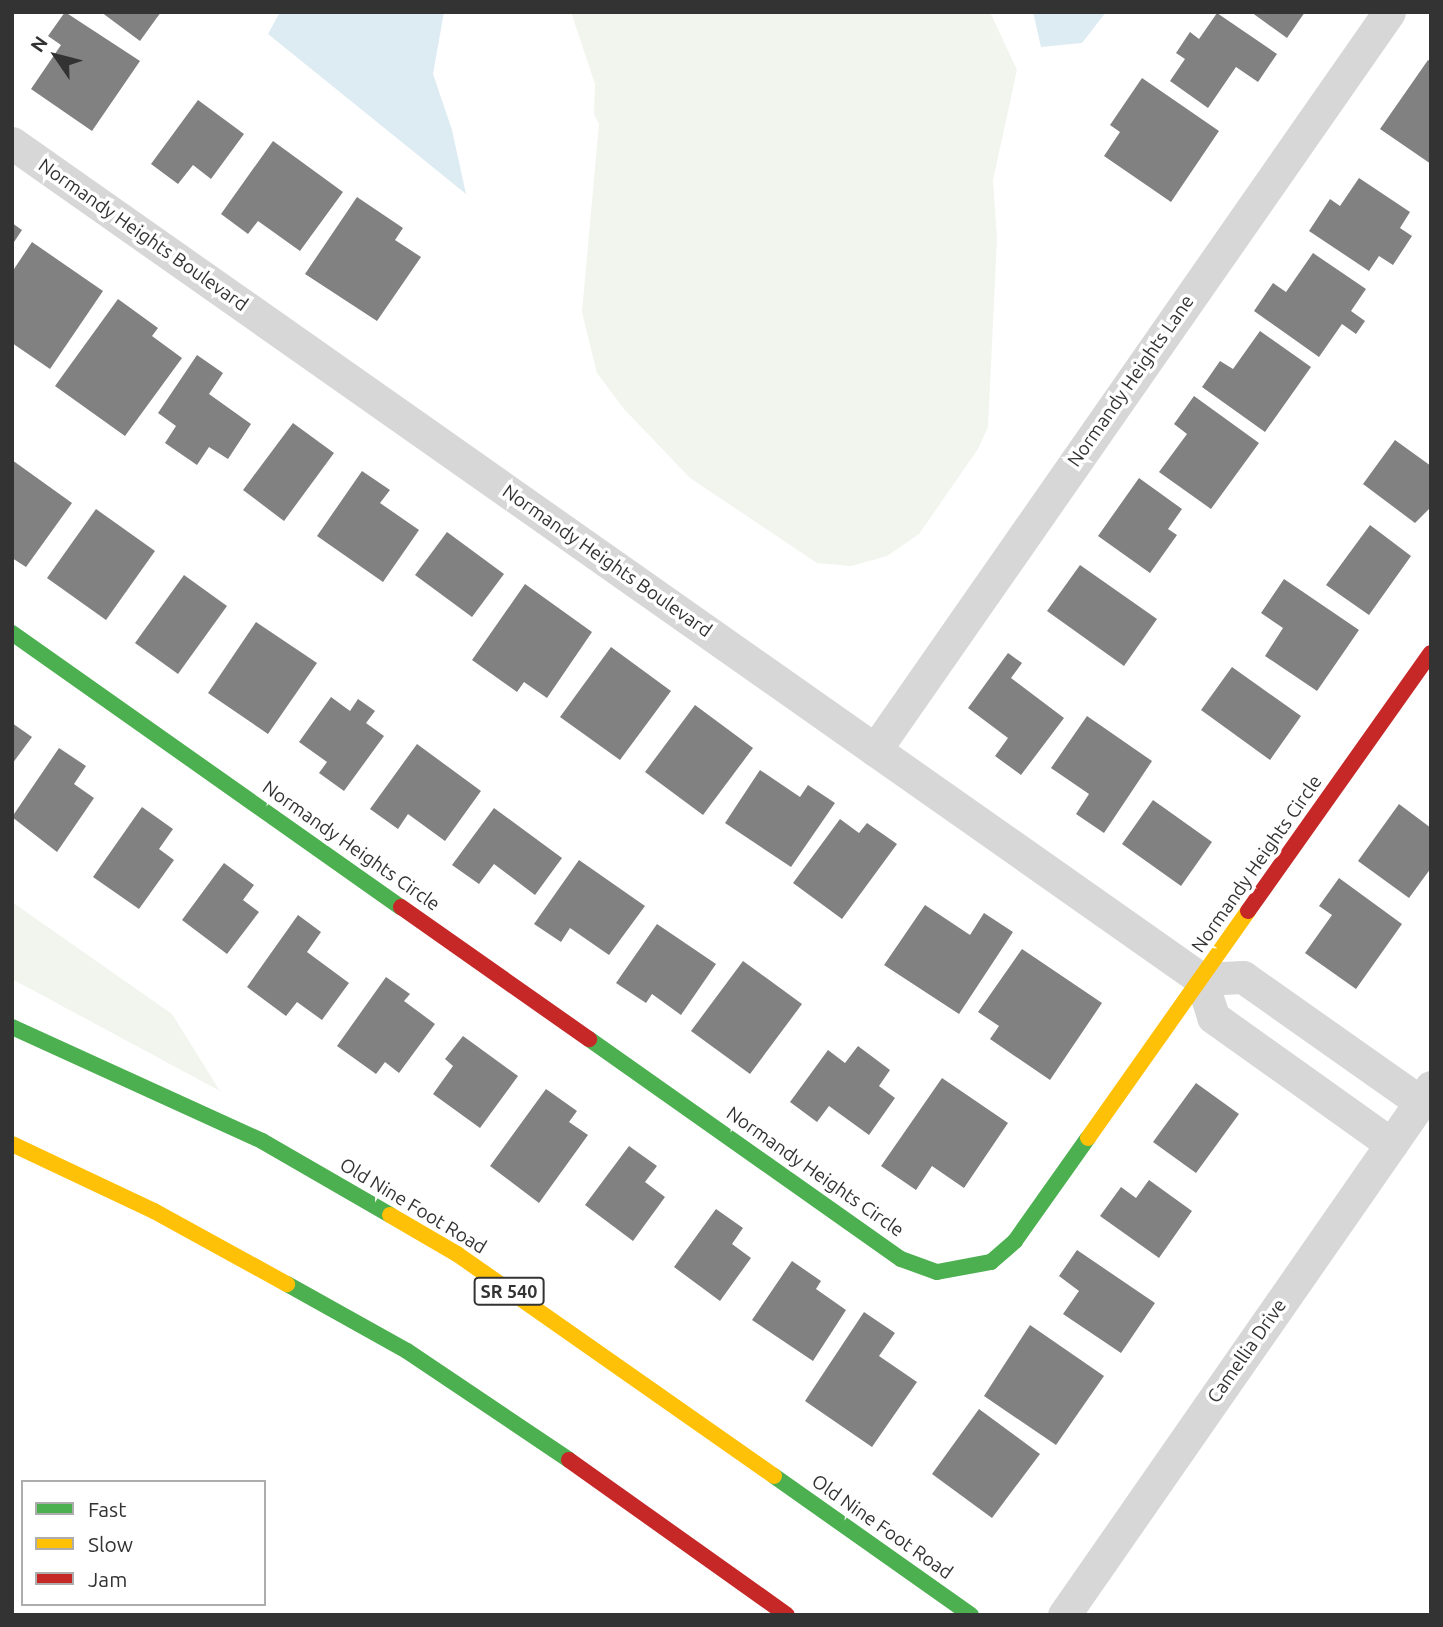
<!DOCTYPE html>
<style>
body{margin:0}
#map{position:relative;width:1443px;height:1627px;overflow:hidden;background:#fff;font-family:Ubuntu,sans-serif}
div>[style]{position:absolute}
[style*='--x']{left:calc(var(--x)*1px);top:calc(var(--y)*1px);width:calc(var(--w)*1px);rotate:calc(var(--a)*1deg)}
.green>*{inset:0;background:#f1f5ed}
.water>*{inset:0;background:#ddebf3}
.building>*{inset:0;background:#818181}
.street>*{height:33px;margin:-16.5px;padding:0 16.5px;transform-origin:16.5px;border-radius:16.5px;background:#d7d7d7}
.fast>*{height:16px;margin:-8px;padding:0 8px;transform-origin:8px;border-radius:8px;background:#4caf50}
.slow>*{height:16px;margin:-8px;padding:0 8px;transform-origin:8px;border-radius:8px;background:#ffc107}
.jam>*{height:16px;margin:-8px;padding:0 8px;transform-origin:8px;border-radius:8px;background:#c62828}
span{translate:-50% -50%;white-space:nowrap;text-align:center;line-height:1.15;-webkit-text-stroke:7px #fff;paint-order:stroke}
.shield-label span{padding:2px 5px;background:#fff;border:2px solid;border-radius:5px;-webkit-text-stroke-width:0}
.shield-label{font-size:18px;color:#333;font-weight:700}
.street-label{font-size:19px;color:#333}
.frame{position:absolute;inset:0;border:14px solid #333;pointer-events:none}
.legend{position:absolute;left:21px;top:1480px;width:245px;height:126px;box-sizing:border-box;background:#fff;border:2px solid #adadad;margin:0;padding:9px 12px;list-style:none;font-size:21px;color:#333}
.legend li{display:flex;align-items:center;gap:14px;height:35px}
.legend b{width:35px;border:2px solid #adadad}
.north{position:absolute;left:21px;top:21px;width:70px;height:70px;-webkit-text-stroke:5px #fff;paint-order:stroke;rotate:305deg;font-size:19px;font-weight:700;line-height:28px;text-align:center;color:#333}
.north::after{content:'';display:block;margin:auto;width:24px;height:32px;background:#333;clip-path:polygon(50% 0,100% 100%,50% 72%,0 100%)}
</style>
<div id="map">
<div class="green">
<i style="clip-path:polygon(571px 12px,990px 12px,1017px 70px,993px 180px,997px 239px,988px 427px,978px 449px,919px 534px,887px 556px,851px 566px,817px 563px,690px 478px,624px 409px,597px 373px,582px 312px,599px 124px,594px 114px,595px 84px)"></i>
<i style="clip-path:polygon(12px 902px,172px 1014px,220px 1091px,12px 979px)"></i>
</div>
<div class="water">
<i style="clip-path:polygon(280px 12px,444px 12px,433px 74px,452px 130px,466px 194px,268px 34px)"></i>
<i style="clip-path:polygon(1033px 12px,1106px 12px,1082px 43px,1041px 47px)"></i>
</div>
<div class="building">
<i style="clip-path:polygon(65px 12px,140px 61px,92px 131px,31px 89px,61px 45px,48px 36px)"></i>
<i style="clip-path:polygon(101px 12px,161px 12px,140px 41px)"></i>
<i style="clip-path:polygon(1251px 12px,1305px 12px,1287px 38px)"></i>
<i style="clip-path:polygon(1217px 13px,1277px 54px,1258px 82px,1236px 67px,1208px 108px,1170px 81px,1185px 59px,1176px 53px,1190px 32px,1199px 39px)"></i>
<i style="clip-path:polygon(1428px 60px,1431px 62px,1431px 164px,1380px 129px)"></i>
<i style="clip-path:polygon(1142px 78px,1219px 131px,1171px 202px,1104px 156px,1120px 132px,1110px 125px)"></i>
<i style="clip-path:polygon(198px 100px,244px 134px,211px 179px,193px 165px,178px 184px,151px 164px)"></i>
<i style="clip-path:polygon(273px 141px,343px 192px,300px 251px,258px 221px,248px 234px,221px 214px)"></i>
<i style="clip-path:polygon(1359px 178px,1410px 212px,1400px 228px,1412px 236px,1393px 265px,1379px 256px,1369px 271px,1309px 231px,1330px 199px,1340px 206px)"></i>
<i style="clip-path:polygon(357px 197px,403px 228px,395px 240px,421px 257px,377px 321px,305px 274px)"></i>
<i style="clip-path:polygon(12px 223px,22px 230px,12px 245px)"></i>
<i style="clip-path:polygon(32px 242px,103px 291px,50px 369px,12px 343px,12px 272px)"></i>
<i style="clip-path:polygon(1313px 253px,1366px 289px,1351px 311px,1365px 321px,1356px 334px,1342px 324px,1319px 357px,1254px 311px,1273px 283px,1286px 292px)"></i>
<i style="clip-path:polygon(118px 299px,158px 328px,152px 336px,182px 358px,125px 436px,55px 386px)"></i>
<i style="clip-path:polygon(1260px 331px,1311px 367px,1265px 432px,1202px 387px,1220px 361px,1233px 369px)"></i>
<i style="clip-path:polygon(197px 355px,223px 373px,209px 394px,251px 424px,228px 459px,209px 447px,197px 465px,165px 443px,176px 426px,158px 413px)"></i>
<i style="clip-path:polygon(1194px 396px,1259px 443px,1211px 509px,1159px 472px,1187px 434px,1174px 424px)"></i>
<i style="clip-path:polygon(293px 423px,334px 453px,284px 521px,243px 490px)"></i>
<i style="clip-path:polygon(1395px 440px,1431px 466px,1431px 507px,1415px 523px,1363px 484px)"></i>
<i style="clip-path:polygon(12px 460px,72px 503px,26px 567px,12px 558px)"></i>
<i style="clip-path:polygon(362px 471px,390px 490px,380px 503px,419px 530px,383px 582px,317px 536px)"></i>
<i style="clip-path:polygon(1139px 478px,1182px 509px,1168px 529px,1177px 535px,1150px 573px,1098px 536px)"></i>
<i style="clip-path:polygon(96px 509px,155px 551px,106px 620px,47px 578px)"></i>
<i style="clip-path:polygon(1370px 525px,1411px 556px,1369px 615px,1326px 585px)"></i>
<i style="clip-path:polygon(447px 532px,504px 574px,472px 617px,415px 575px)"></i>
<i style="clip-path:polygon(1080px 565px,1157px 619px,1124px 666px,1047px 611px)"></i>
<i style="clip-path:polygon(184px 575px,227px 606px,178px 674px,135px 643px)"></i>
<i style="clip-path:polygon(1284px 579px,1359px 630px,1317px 691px,1265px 656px,1283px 628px,1261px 613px)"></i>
<i style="clip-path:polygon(525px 584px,592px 632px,547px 698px,524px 682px,517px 692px,472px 660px)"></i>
<i style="clip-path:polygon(256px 622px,317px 663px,268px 734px,208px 693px)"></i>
<i style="clip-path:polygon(611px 647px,671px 691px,620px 760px,560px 717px)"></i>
<i style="clip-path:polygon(1008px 653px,1022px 663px,1011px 678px,1064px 718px,1021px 775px,995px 756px,1008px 738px,968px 708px)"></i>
<i style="clip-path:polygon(1232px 667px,1301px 716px,1270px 760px,1201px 710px)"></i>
<i style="clip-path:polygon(331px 697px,350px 711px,358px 699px,375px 711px,366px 723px,384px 736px,344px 791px,319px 773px,327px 762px,299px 742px)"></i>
<i style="clip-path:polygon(695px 705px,753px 748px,703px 815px,645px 772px)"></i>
<i style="clip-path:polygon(1087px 716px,1152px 761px,1104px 833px,1076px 814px,1089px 794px,1051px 768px)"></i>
<i style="clip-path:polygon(12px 723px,32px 737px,12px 764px)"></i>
<i style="clip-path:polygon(417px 744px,481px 791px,445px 841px,408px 814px,398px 829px,370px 809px)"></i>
<i style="clip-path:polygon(59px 748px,86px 766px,74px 784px,94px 798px,57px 852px,12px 817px)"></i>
<i style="clip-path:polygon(760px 770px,800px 797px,808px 785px,835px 803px,791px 867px,725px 823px)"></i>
<i style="clip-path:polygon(1153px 800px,1212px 842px,1181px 886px,1122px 844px)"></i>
<i style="clip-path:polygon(1399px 804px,1431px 828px,1431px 868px,1409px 898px,1358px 861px)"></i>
<i style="clip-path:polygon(142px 807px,173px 829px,159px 849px,174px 860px,139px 909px,93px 877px)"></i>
<i style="clip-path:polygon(494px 808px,562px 858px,535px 895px,494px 864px,479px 884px,452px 865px)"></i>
<i style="clip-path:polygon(840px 819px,859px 833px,867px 823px,897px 844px,842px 919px,793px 883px)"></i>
<i style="clip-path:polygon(579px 860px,645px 906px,609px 955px,570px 928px,561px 942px,534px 924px)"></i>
<i style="clip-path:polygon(224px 863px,254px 885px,243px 900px,259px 912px,227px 954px,182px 920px)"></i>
<i style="clip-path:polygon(1339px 878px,1402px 924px,1356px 989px,1305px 953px,1332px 915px,1319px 906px)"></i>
<i style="clip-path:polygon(925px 905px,970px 935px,984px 913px,1013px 932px,959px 1014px,884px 965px)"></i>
<i style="clip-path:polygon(298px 915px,321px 932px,307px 952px,349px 983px,322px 1020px,297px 1002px,286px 1016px,247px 987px)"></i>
<i style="clip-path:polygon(657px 924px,716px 964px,681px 1015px,652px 994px,646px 1003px,616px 983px)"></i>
<i style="clip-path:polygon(1022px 949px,1102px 1003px,1050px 1080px,990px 1039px,999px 1026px,978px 1012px)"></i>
<i style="clip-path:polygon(743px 961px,802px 1004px,750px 1074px,691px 1031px)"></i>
<i style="clip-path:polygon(386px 977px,410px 994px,404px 1001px,435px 1024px,399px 1073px,385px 1062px,376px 1074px,337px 1046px)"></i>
<i style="clip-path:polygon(463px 1036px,518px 1076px,480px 1128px,433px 1094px,453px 1066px,445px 1059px)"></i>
<i style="clip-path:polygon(858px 1046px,890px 1070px,879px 1086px,895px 1098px,869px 1135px,829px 1106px,817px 1122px,790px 1102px,828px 1050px,845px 1063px)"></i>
<i style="clip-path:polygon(942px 1078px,1008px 1123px,964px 1188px,932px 1166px,916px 1190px,881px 1166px)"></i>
<i style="clip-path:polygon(1196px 1083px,1239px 1114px,1196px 1173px,1153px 1142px)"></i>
<i style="clip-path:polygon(546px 1089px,577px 1111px,569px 1122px,588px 1135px,539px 1203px,490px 1166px)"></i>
<i style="clip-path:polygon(629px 1146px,657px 1166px,645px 1182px,665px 1197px,633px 1241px,585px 1205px)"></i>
<i style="clip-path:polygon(1149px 1180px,1192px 1211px,1159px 1258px,1100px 1216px,1121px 1187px,1136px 1198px)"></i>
<i style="clip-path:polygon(716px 1209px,743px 1228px,732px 1244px,751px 1258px,720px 1301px,674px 1267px)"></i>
<i style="clip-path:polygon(1077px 1250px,1155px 1303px,1121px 1353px,1063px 1314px,1079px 1291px,1059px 1276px)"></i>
<i style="clip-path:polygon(792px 1261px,821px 1281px,816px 1289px,846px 1310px,813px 1361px,752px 1320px)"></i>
<i style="clip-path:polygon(864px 1312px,895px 1333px,879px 1356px,917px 1382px,872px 1447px,805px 1401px)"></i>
<i style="clip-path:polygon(1030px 1325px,1104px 1376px,1056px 1445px,984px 1396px)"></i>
<i style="clip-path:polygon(979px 1409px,1040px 1454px,992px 1518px,932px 1474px)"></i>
</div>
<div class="street">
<i style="--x:12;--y:143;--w:1453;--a:35.11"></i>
<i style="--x:1201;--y:979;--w:40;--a:72"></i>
<i style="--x:1213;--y:1017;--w:219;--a:35.5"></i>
<i style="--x:875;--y:750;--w:899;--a:-55.14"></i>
<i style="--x:1201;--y:979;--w:42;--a:-2.7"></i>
<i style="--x:1243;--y:977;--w:217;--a:35.2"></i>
<i style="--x:1064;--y:1615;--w:643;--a:-55.2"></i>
</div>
<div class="fast">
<i style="--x:12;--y:633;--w:476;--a:35.2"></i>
<i style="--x:12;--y:1027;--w:275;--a:24.5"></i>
<i style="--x:262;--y:1141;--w:148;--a:30"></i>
<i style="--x:589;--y:1039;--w:382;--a:35.2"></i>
<i style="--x:901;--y:1259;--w:38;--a:20"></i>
<i style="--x:937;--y:1272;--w:55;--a:-10.5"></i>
<i style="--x:991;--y:1262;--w:32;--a:-41"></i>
<i style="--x:1015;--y:1241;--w:126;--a:-54.7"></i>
<i style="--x:287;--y:1284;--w:137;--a:29.2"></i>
<i style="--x:407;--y:1351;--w:195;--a:33.9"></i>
<i style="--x:774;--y:1476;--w:241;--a:35.2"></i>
</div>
<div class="slow">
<i style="--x:1088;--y:1138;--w:278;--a:-54.8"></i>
<i style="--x:12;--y:1144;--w:157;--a:25.3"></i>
<i style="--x:154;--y:1211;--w:152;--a:28.8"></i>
<i style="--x:390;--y:1215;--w:78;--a:30.2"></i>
<i style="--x:457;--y:1254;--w:387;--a:35"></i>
</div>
<div class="jam">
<i style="--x:401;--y:907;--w:230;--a:35.1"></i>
<i style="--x:1248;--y:911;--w:316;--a:-54.7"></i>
<i style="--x:569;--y:1460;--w:267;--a:35.4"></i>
</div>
<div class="shield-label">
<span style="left:509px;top:1291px">SR 540</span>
</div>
<div class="street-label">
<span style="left:143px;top:235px;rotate:35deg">Normandy Heights Boulevard</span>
<span style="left:1131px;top:381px;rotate:-55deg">Normandy Heights Lane</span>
<span style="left:607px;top:561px;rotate:35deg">Normandy Heights Boulevard</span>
<span style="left:351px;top:846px;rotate:35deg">Normandy Heights Circle</span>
<span style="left:1257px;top:864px;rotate:-55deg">Normandy Heights Circle</span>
<span style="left:815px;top:1172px;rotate:35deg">Normandy Heights Circle</span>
<span style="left:413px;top:1206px;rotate:31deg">Old Nine Foot Road</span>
<span style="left:1247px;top:1351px;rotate:-55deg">Camellia Drive</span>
<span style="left:882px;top:1527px;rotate:35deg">Old Nine Foot Road</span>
</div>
<div class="frame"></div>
<ul class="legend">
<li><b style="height:9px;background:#4caf50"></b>Fast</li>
<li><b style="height:9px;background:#ffc107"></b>Slow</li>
<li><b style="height:9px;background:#c62828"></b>Jam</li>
</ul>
<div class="north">N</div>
</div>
